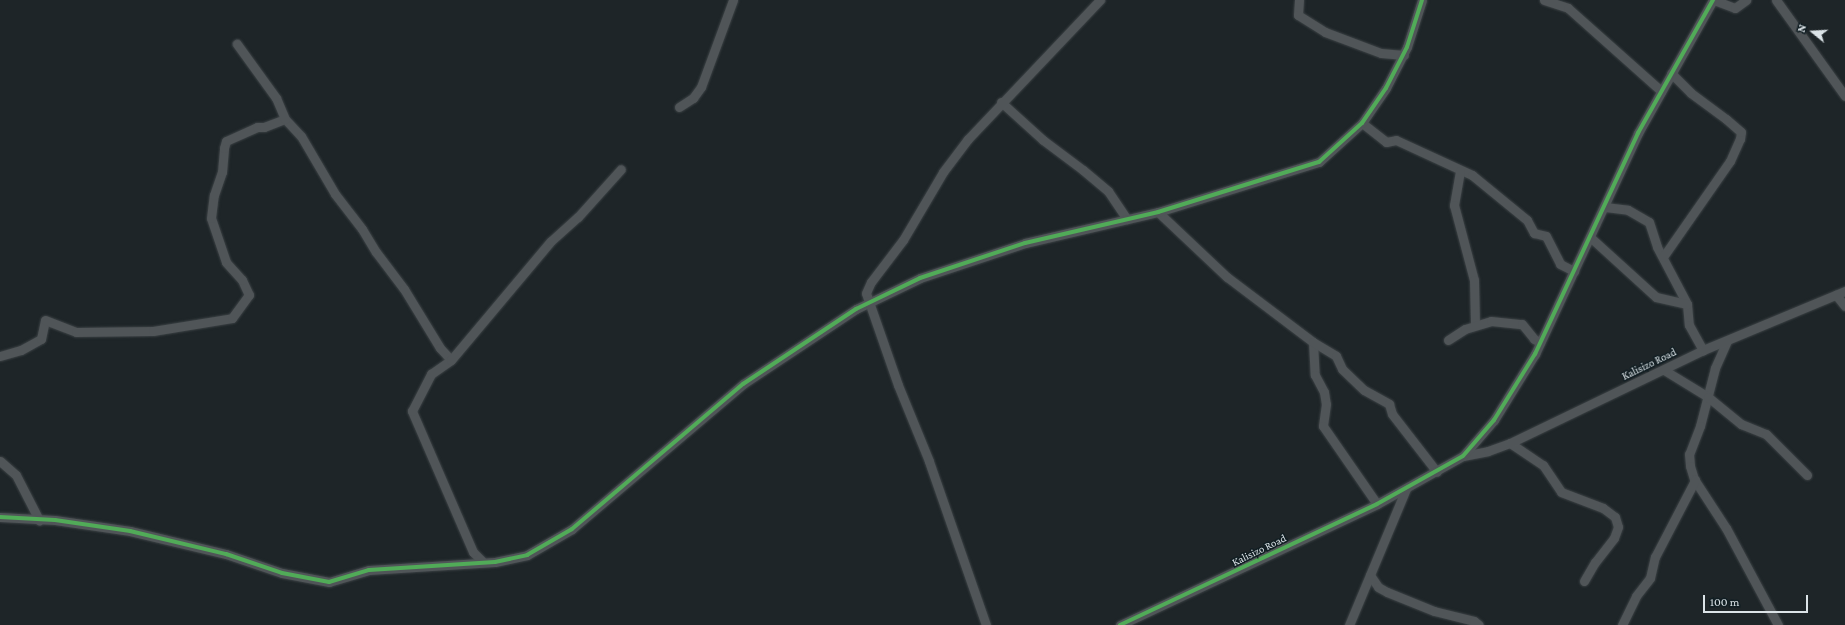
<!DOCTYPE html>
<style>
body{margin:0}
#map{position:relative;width:1845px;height:625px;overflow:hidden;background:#1e2528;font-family:"Crimson Pro",serif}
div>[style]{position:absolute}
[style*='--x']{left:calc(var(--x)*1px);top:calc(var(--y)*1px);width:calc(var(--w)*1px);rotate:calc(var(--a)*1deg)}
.roads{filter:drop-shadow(0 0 1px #3b4144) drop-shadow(0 0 1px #3b4144)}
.minor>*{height:9px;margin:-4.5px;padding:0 4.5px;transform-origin:4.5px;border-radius:4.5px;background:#505558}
.cycleway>*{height:4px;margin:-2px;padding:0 2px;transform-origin:2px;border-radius:2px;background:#51ab58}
span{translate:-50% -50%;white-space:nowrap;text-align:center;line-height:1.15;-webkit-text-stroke:3px #111e23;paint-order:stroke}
.street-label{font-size:11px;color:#dbe3e7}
.north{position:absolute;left:1793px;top:12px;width:40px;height:40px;-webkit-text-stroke:3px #111e23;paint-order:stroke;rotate:288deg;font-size:11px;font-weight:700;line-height:16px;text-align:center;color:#dbe3e7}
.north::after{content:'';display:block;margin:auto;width:14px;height:18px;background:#dbe3e7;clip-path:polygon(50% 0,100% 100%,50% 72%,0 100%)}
.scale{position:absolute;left:1703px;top:595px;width:105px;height:18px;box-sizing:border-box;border:2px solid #dbe3e7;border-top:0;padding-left:5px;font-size:12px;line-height:14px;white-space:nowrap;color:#dbe3e7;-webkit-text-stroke:3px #111e23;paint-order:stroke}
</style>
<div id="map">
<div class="roads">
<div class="minor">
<i style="--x:1299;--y:0;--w:15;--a:94"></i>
<i style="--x:1298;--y:15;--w:32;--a:32"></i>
<i style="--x:1325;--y:32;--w:60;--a:20.6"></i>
<i style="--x:1381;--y:53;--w:23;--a:5"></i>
<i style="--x:1544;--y:0;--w:25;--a:18"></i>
<i style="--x:1568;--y:8;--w:125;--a:41.7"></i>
<i style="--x:1714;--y:0;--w:22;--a:21"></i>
<i style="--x:1735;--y:8;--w:14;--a:-36"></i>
<i style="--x:1776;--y:0;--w:118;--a:54.3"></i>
<i style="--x:1001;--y:102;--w:57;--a:42.1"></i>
<i style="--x:1043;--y:140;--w:50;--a:36.9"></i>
<i style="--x:1083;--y:170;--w:33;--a:40"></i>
<i style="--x:1108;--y:191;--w:34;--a:56"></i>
<i style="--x:679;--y:107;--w:17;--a:-33"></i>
<i style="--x:693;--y:98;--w:14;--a:-54"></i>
<i style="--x:701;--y:87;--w:93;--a:-69.8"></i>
<i style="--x:285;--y:119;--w:23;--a:47"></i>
<i style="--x:301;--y:136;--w:67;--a:59.6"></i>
<i style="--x:335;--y:194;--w:44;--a:52.4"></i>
<i style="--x:362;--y:229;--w:27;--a:59"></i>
<i style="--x:376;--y:252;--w:46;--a:52.9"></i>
<i style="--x:404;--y:289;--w:69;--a:58.6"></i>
<i style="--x:440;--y:348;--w:16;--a:47"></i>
<i style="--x:1362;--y:123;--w:31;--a:38"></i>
<i style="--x:1386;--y:142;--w:10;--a:-11"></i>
<i style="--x:1396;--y:140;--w:84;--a:24.7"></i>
<i style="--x:1472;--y:175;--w:71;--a:39.3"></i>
<i style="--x:1527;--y:220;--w:15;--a:62"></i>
<i style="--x:1534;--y:233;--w:12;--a:14"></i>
<i style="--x:1546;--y:236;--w:31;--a:63"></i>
<i style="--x:1560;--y:264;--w:16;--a:27"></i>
<i style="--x:1460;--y:171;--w:35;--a:100"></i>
<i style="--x:1454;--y:205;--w:78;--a:75.1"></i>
<i style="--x:1474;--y:280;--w:45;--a:88.7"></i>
<i style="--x:1605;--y:207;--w:23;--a:7"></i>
<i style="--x:1628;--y:210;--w:24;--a:30"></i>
<i style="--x:1649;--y:222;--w:26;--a:72"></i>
<i style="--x:1657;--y:247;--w:64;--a:62.2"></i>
<i style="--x:1687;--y:304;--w:21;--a:85"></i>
<i style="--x:1689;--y:325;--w:29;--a:61"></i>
<i style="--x:1158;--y:212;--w:95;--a:43.3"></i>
<i style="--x:1227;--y:277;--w:108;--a:37.1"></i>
<i style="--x:1313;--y:342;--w:33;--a:87"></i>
<i style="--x:1315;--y:375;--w:19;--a:62"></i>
<i style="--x:1324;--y:392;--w:12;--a:81"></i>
<i style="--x:1326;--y:404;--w:22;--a:98"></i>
<i style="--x:1323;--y:426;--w:95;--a:55.3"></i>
<i style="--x:1590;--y:237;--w:89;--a:42.3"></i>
<i style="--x:1656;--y:297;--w:32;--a:13"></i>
<i style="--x:1663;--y:257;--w:117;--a:-55.1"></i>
<i style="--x:1730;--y:161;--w:24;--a:-66"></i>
<i style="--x:1740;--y:139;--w:7;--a:-82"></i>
<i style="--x:1741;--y:132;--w:20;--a:-139"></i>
<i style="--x:1726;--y:119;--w:44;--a:-143.4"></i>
<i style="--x:1691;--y:93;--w:28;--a:-135"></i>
<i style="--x:1836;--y:295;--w:14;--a:51"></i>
<i style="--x:1448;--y:340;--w:20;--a:-33"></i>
<i style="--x:1465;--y:329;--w:27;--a:-17"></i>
<i style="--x:1491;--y:321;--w:31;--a:6"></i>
<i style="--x:1522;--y:324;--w:19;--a:51"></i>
<i style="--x:1534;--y:339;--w:7;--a:27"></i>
<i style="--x:1727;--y:341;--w:30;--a:114"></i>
<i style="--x:1715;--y:368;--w:60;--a:104.5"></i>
<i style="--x:1700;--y:426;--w:30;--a:111"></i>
<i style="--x:1689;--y:454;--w:12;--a:85"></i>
<i style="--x:1690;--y:466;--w:14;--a:73"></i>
<i style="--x:1694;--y:479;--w:59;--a:56.9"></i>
<i style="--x:1726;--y:528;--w:110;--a:61.8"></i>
<i style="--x:1313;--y:342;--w:27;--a:31"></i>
<i style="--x:1336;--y:356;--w:14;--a:65"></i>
<i style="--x:1342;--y:369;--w:30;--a:44"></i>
<i style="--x:1364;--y:390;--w:29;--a:29"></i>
<i style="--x:1389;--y:404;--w:10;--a:73"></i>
<i style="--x:1392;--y:414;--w:73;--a:52.2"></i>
<i style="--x:0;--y:356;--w:22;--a:-16"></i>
<i style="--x:21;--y:350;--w:23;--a:-29"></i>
<i style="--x:41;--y:339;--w:19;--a:-78"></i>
<i style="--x:45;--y:320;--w:33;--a:21"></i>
<i style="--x:76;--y:332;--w:77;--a:-0.7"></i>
<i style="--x:153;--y:331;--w:80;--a:-9.3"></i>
<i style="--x:232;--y:318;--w:29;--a:-54"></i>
<i style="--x:249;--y:295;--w:17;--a:-115"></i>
<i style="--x:242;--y:280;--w:24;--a:-132"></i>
<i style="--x:226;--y:262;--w:46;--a:-108.8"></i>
<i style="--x:211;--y:218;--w:23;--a:-83"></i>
<i style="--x:214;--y:195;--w:24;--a:-71"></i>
<i style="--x:222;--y:172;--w:24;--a:-85"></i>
<i style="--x:224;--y:148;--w:7;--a:-74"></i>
<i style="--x:226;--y:141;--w:34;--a:-24"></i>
<i style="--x:257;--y:127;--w:7;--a:0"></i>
<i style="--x:264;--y:127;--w:22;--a:-21"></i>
<i style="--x:285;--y:119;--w:23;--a:-113"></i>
<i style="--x:276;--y:98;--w:67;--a:-125.8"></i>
<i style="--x:1664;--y:370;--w:52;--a:31.5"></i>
<i style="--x:1708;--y:397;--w:43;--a:39.3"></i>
<i style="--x:1741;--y:424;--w:27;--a:22"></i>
<i style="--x:1766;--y:434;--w:58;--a:45"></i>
<i style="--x:1510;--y:443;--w:40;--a:34"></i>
<i style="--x:1543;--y:465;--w:32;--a:56"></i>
<i style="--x:1561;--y:492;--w:45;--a:20.9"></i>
<i style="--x:1603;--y:508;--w:15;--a:37"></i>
<i style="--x:1615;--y:517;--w:10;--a:73"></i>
<i style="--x:1618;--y:527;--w:12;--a:110"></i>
<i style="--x:1614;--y:538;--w:31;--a:128"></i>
<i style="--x:1595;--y:562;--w:22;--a:120"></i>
<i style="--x:1463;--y:456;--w:25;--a:-11"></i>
<i style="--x:1488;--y:451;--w:23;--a:-20"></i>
<i style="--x:1510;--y:443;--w:214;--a:-25.7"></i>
<i style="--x:1703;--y:350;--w:154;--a:-22.6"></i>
<i style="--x:0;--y:461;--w:21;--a:41"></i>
<i style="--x:16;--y:475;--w:51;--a:62.9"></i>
<i style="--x:0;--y:517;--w:55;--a:3.1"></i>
<i style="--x:55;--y:520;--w:76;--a:8.3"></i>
<i style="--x:130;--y:531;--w:99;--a:13.5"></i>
<i style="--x:226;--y:554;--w:59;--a:18.7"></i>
<i style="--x:282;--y:573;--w:48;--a:10.8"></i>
<i style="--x:329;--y:582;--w:42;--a:-16.7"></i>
<i style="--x:369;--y:570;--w:126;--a:-3.6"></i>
<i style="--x:495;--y:562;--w:33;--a:-12"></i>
<i style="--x:527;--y:555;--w:52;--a:-30"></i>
<i style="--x:572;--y:529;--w:224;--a:-40.3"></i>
<i style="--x:743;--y:384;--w:136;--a:-33.6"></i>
<i style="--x:856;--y:309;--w:71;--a:-25.8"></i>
<i style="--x:920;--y:278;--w:111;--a:-18.4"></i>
<i style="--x:1025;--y:243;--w:137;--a:-13.1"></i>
<i style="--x:1158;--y:212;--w:169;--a:-17.3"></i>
<i style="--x:1319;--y:162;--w:58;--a:-42.2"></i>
<i style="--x:1362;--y:123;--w:42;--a:-55.6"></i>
<i style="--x:1386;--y:88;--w:46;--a:-62.9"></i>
<i style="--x:1407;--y:47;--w:49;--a:-72.3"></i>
<i style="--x:483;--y:562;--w:14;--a:-135"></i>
<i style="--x:473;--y:552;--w:154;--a:-113.4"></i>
<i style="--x:412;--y:411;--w:42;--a:-62.8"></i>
<i style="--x:431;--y:374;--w:24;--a:-35"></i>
<i style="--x:451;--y:360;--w:155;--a:-50"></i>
<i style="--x:551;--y:241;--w:36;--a:-42"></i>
<i style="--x:578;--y:217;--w:64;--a:-48.1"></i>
<i style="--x:1370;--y:575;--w:14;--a:56"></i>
<i style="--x:1378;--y:587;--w:10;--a:29"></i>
<i style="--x:1387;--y:592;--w:51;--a:22"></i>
<i style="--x:1434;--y:611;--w:41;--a:14"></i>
<i style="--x:1474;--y:621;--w:6;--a:39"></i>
<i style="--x:986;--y:625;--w:174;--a:-109.2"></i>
<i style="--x:929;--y:461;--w:82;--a:-112.2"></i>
<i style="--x:898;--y:385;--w:97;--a:-109.2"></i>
<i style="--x:866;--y:293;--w:12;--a:-66"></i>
<i style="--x:871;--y:282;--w:53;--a:-52.7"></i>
<i style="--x:903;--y:240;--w:79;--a:-59.5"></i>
<i style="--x:943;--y:172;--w:41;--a:-52.9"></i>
<i style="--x:968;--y:139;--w:192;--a:-46.5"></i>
<i style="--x:1120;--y:625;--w:284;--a:-25.2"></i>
<i style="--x:1377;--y:504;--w:98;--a:-29.2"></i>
<i style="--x:1463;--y:456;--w:48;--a:-49.3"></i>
<i style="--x:1494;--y:420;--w:78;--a:-58.2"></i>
<i style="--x:1535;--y:354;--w:244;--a:-65"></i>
<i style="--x:1638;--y:133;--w:153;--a:-60.6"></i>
<i style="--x:1349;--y:625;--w:147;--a:-67.3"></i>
<i style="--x:1622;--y:625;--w:32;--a:-64"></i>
<i style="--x:1636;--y:596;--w:23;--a:-52"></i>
<i style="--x:1650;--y:578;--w:22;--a:-77"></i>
<i style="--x:1655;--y:557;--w:87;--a:-62.5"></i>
</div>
</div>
<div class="cycleway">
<i style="--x:0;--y:517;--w:55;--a:3.1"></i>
<i style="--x:55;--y:520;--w:76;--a:8.3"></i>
<i style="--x:130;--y:531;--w:99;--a:13.5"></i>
<i style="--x:226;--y:554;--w:59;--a:18.7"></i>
<i style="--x:282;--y:573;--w:48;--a:10.8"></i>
<i style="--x:329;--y:582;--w:42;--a:-16.7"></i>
<i style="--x:369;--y:570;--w:126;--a:-3.6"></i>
<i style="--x:495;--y:562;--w:33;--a:-12"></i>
<i style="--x:527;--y:555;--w:52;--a:-30"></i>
<i style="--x:572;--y:529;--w:224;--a:-40.3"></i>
<i style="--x:743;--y:384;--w:136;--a:-33.6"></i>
<i style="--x:856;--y:309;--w:71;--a:-25.8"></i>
<i style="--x:920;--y:278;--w:111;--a:-18.4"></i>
<i style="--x:1025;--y:243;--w:137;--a:-13.1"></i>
<i style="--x:1158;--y:212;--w:169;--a:-17.3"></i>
<i style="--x:1319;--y:162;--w:58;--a:-42.2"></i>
<i style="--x:1362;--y:123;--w:42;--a:-55.6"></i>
<i style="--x:1386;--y:88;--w:46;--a:-62.9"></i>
<i style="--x:1407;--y:47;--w:49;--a:-72.3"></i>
<i style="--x:1120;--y:625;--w:284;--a:-25.2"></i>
<i style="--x:1377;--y:504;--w:98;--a:-29.2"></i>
<i style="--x:1463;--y:456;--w:48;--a:-49.3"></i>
<i style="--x:1494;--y:420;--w:78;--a:-58.2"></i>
<i style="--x:1535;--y:354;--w:244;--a:-65"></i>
<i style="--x:1638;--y:133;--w:153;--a:-60.6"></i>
</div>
<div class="street-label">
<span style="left:1649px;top:364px;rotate:-26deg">Kalisizo Road</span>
<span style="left:1259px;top:550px;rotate:-26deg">Kalisizo Road</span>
</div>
<div class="north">N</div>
<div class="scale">100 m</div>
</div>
